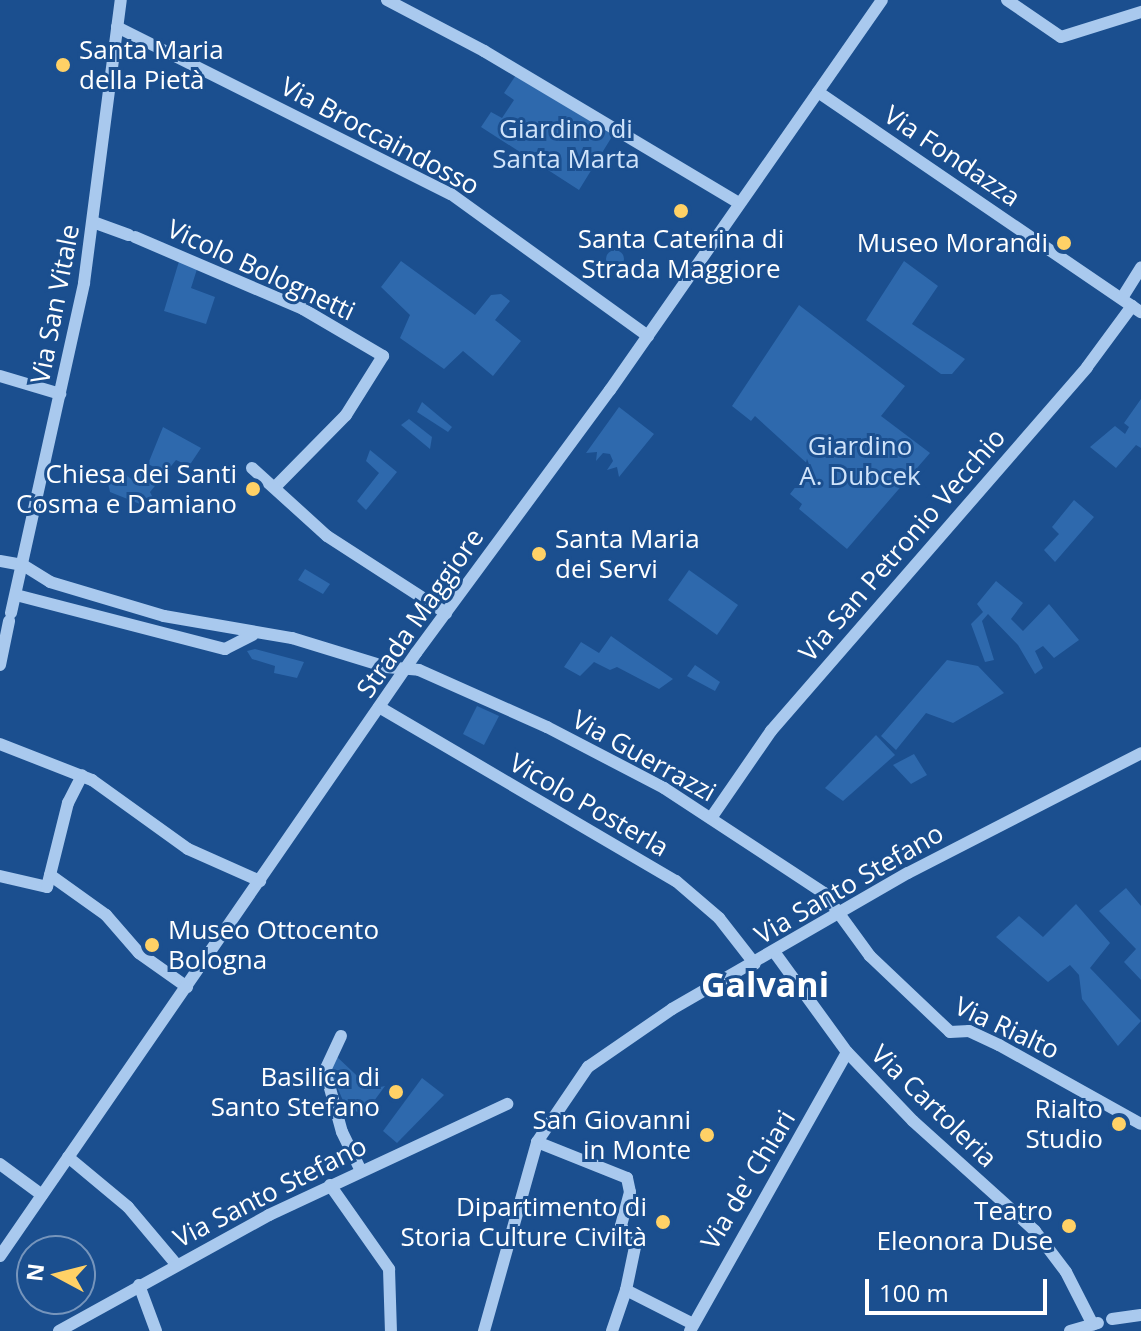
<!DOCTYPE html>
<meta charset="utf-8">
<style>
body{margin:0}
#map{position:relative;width:1141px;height:1331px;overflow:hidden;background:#1b4f8f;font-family:"Open Sans",sans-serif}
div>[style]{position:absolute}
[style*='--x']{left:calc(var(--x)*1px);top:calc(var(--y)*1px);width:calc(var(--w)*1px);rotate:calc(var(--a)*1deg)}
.green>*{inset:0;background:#2e69ad}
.round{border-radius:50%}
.minor>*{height:12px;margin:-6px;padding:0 6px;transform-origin:6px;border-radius:6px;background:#a9c9ee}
.dots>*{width:22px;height:22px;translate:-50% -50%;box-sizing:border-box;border:4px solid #1b4f8f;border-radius:50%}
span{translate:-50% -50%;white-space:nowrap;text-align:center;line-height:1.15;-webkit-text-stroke:6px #1b4f8f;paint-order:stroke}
.poi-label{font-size:26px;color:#fff}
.left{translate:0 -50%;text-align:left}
.right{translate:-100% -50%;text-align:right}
.park-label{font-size:26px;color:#cfe3fa}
.street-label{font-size:26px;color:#fff}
.district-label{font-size:34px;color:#fff;font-weight:700}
.north{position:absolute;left:16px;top:1235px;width:80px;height:80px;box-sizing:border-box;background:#1b4f8f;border:2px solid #7695bc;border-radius:50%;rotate:277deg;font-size:22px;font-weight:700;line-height:32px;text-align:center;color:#fff}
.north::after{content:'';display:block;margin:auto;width:28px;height:36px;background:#ffd166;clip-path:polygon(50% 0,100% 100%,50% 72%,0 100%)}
.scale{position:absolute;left:865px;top:1279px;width:182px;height:36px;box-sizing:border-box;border:4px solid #fff;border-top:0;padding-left:10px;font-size:24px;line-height:28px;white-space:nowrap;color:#fff;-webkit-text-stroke:6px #1b4f8f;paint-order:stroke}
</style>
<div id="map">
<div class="green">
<i style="clip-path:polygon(516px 75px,613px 135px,579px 190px,481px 127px,491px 112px,502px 118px,514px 100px,504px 93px)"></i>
<i class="round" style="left:606px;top:250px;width:18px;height:18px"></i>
<i style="clip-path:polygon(180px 258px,198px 266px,191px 288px,215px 297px,206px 324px,164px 311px)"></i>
<i style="clip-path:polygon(401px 261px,475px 315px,491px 295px,501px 294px,510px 301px,495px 320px,521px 341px,493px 376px,463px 351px,444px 369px,400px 338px,410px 315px,381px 287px)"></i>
<i style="clip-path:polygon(904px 261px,938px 286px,912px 324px,965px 359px,952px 374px,941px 374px,866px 320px)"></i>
<i style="clip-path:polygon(799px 305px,905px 386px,881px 416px,930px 453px,847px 549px,799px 509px,802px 504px,790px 494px,811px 467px,755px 416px,751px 421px,732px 406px)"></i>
<i style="clip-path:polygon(1141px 399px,1141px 448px,1136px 445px,1116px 468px,1090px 447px,1115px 426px,1125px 434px,1129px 427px,1124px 423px)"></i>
<i style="clip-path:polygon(422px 402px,452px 427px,448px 432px,417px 412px)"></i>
<i style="clip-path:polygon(619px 407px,654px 434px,619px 477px,617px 467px,607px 470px,613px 461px,610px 454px,603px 453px,596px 461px,597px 452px,586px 453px)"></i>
<i style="clip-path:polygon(409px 419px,432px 437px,430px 449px,401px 425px)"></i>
<i style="clip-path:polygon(163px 427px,201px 448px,189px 466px,176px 460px,150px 492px,155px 502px,150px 508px,110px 492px,106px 474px,119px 481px,123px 473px,134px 481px,140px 471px,150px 475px,154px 467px,148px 464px)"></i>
<i style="clip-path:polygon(370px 450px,397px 472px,366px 510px,357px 501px,379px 473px,366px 461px)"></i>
<i style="clip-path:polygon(1074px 500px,1094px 517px,1055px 562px,1044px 550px,1059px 534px,1052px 527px)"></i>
<i style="clip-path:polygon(305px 569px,330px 584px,323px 594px,298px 580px)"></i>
<i style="clip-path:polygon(689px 570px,738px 605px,717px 635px,668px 600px)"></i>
<i style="clip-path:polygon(996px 581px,1023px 603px,1011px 619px,1023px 631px,1049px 604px,1079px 640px,1054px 658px,1043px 646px,1035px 651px,1043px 668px,1035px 674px,1018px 645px,988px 614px,982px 621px,994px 660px,985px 662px,971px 624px,983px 612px,977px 604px)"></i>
<i style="clip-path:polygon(611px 636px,628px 648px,673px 679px,659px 689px,617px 667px,610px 670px,594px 662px,580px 676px,564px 667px,581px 642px,599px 653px)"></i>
<i style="clip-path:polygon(255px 649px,304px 662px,297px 678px,274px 673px,275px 666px,252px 659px,247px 651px)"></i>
<i style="clip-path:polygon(947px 660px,978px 666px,1004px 693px,953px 723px,926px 713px,896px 750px,881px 736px)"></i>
<i style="clip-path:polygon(695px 665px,720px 682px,715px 691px,687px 676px)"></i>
<i style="clip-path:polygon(477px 706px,499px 716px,484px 745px,463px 734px)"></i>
<i style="clip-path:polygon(876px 735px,895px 755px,843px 801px,825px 788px)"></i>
<i style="clip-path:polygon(914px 754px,927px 775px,911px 784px,893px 765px)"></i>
<i style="clip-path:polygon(1126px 888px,1141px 906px,1141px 980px,1124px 962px,1136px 949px,1099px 911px)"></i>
<i style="clip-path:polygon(1076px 904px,1110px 943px,1090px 968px,1141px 1021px,1118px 1046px,1082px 999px,1079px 975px,1070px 965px,1048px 982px,996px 937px,1019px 916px,1043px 937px)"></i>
<i style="clip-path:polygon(335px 1055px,371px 1089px,385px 1086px,363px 1116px,344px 1103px,329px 1068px)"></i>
<i style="clip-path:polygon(422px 1078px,444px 1095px,397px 1143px,383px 1131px)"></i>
</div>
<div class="minor">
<i style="--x:387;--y:0;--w:110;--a:27.7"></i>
<i style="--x:484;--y:51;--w:297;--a:30.8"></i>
<i style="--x:1007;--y:0;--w:65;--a:34.4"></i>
<i style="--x:1061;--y:37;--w:84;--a:-17.4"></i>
<i style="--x:117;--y:27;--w:373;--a:26.6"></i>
<i style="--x:451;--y:194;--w:243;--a:35.8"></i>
<i style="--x:818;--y:92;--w:391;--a:34.3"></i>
<i style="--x:93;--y:222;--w:38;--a:20"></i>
<i style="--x:135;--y:237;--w:183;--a:23.2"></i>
<i style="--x:303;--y:309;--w:93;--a:30.4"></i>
<i style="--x:383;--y:356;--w:70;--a:122.1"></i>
<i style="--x:346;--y:415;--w:101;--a:134.6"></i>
<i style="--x:1122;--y:298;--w:36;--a:-58"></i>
<i style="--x:0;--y:376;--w:63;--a:16.7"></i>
<i style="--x:252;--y:468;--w:101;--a:42.2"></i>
<i style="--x:327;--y:536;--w:142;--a:32.9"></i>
<i style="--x:0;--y:561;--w:23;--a:10"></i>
<i style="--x:23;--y:565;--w:32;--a:32"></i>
<i style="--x:50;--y:582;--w:119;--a:16.6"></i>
<i style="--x:164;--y:616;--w:130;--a:9.8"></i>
<i style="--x:292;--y:638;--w:98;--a:17.1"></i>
<i style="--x:386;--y:667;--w:33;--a:5"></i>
<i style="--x:419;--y:670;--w:140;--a:24"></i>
<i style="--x:547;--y:727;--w:132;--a:27.5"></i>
<i style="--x:664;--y:788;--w:191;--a:33.3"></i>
<i style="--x:824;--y:893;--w:78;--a:53.9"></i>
<i style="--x:870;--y:956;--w:110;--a:43.5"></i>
<i style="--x:950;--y:1032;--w:19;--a:-3"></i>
<i style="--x:969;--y:1031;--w:33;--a:25"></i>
<i style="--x:999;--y:1045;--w:162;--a:29.1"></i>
<i style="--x:16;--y:595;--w:216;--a:14.5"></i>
<i style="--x:225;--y:649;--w:31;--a:-27"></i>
<i style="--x:11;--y:613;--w:338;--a:-77.5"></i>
<i style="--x:84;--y:283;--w:285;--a:-82.6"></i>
<i style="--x:0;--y:665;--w:45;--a:-78.4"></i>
<i style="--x:379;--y:707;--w:344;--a:30.4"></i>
<i style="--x:676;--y:881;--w:57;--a:40.7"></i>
<i style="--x:719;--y:918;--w:58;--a:52"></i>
<i style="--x:0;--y:744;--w:99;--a:21.4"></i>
<i style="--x:92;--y:780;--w:118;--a:35.7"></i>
<i style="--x:188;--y:849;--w:79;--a:24"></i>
<i style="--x:711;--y:818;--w:106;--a:-55.4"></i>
<i style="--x:771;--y:731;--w:482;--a:-49"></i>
<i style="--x:1087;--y:367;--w:76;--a:-53.6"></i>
<i style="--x:50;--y:875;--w:69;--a:35.5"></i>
<i style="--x:106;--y:915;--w:50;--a:49"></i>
<i style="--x:139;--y:953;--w:59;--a:35.3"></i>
<i style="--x:0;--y:876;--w:48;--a:13.2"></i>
<i style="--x:47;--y:887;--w:87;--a:-76"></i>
<i style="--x:68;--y:803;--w:31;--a:-63"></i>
<i style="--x:775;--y:953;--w:122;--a:54"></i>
<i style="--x:847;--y:1052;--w:95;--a:46.3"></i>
<i style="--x:913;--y:1121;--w:164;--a:42"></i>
<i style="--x:1035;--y:1231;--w:51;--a:52.9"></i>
<i style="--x:1066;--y:1272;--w:59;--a:63"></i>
<i style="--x:341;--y:1036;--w:38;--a:115"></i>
<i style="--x:325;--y:1070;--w:64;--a:74.7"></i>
<i style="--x:342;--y:1132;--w:43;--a:64"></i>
<i style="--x:537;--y:1142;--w:97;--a:21.8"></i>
<i style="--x:627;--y:1178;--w:14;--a:78"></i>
<i style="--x:630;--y:1192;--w:35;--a:105"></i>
<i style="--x:621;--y:1226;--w:25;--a:56"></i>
<i style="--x:635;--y:1247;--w:44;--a:101.8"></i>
<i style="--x:68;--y:1157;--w:78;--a:39.8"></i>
<i style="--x:128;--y:1207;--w:75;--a:49.9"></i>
<i style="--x:0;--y:1164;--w:52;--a:36.4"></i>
<i style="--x:330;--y:1185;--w:103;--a:54.9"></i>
<i style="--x:389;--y:1269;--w:62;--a:88.2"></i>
<i style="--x:0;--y:1256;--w:733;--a:-55.4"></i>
<i style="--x:416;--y:653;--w:327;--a:-53.6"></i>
<i style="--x:610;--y:390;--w:475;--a:-55.1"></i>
<i style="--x:139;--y:1285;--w:49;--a:69.7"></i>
<i style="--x:1112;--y:1319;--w:29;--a:-8"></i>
<i style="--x:59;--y:1331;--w:240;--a:-28.9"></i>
<i style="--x:269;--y:1215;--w:263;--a:-25"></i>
<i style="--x:484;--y:1331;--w:196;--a:-74.3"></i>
<i style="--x:537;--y:1142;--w:91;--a:-55.8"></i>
<i style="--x:588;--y:1067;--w:102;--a:-34.6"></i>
<i style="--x:672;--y:1009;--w:272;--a:-30"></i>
<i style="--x:908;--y:873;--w:262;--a:-27.2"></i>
<i style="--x:612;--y:1331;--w:43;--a:-71.1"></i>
<i style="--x:626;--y:1290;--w:75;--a:26.9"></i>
<i style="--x:690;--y:1331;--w:320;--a:-60.6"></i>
<i style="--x:1070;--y:1331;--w:29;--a:-16"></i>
</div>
<div class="dots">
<i style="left:63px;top:65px;background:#ffd166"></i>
<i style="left:681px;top:211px;background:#ffd166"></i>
<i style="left:1064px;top:243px;background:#ffd166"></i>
<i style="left:253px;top:489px;background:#ffd166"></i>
<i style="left:539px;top:554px;background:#ffd166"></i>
<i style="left:152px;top:945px;background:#ffd166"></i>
<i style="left:396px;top:1092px;background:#ffd166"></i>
<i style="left:1119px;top:1124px;background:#ffd166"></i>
<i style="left:707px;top:1135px;background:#ffd166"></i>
<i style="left:663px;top:1222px;background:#ffd166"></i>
<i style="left:1069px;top:1226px;background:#ffd166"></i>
</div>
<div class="poi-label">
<span class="left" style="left:79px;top:65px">Santa Maria<br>della Pietà</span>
<span style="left:681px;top:254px">Santa Caterina di<br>Strada Maggiore</span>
<span class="right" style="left:1048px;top:243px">Museo Morandi</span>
<span class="right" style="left:237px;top:489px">Chiesa dei Santi<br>Cosma e Damiano</span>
<span class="left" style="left:555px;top:554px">Santa Maria<br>dei Servi</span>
<span class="left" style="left:168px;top:945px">Museo Ottocento<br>Bologna</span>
<span class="right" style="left:380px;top:1092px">Basilica di<br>Santo Stefano</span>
<span class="right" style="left:1103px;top:1124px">Rialto<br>Studio</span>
<span class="right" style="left:691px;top:1135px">San Giovanni<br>in Monte</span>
<span class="right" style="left:647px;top:1222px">Dipartimento di<br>Storia Culture Civiltà</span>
<span class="right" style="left:1053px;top:1226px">Teatro<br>Eleonora Duse</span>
</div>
<div class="park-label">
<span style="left:566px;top:144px">Giardino di<br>Santa Marta</span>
<span style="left:860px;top:461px">Giardino<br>A. Dubcek</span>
</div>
<div class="street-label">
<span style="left:380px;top:136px;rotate:28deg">Via Broccaindosso</span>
<span style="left:952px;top:156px;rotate:34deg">Via Fondazza</span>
<span style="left:261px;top:270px;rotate:25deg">Vicolo Bolognetti</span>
<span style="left:55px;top:304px;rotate:-79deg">Via San Vitale</span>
<span style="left:902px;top:545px;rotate:-49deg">Via San Petronio Vecchio</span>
<span style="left:420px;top:613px;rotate:-55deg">Strada Maggiore</span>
<span style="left:644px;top:756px;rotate:29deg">Via Guerrazzi</span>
<span style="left:589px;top:805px;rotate:30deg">Vicolo Posterla</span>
<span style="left:849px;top:884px;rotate:-30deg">Via Santo Stefano</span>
<span style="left:1007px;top:1028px;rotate:25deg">Via Rialto</span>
<span style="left:934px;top:1106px;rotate:44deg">Via Cartoleria</span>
<span style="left:748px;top:1180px;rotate:-59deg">Via de' Chiari</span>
<span style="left:270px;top:1192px;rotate:-27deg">Via Santo Stefano</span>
</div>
<div class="district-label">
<span style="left:765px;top:985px">Galvani</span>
</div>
<div class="north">N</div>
<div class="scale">100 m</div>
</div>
